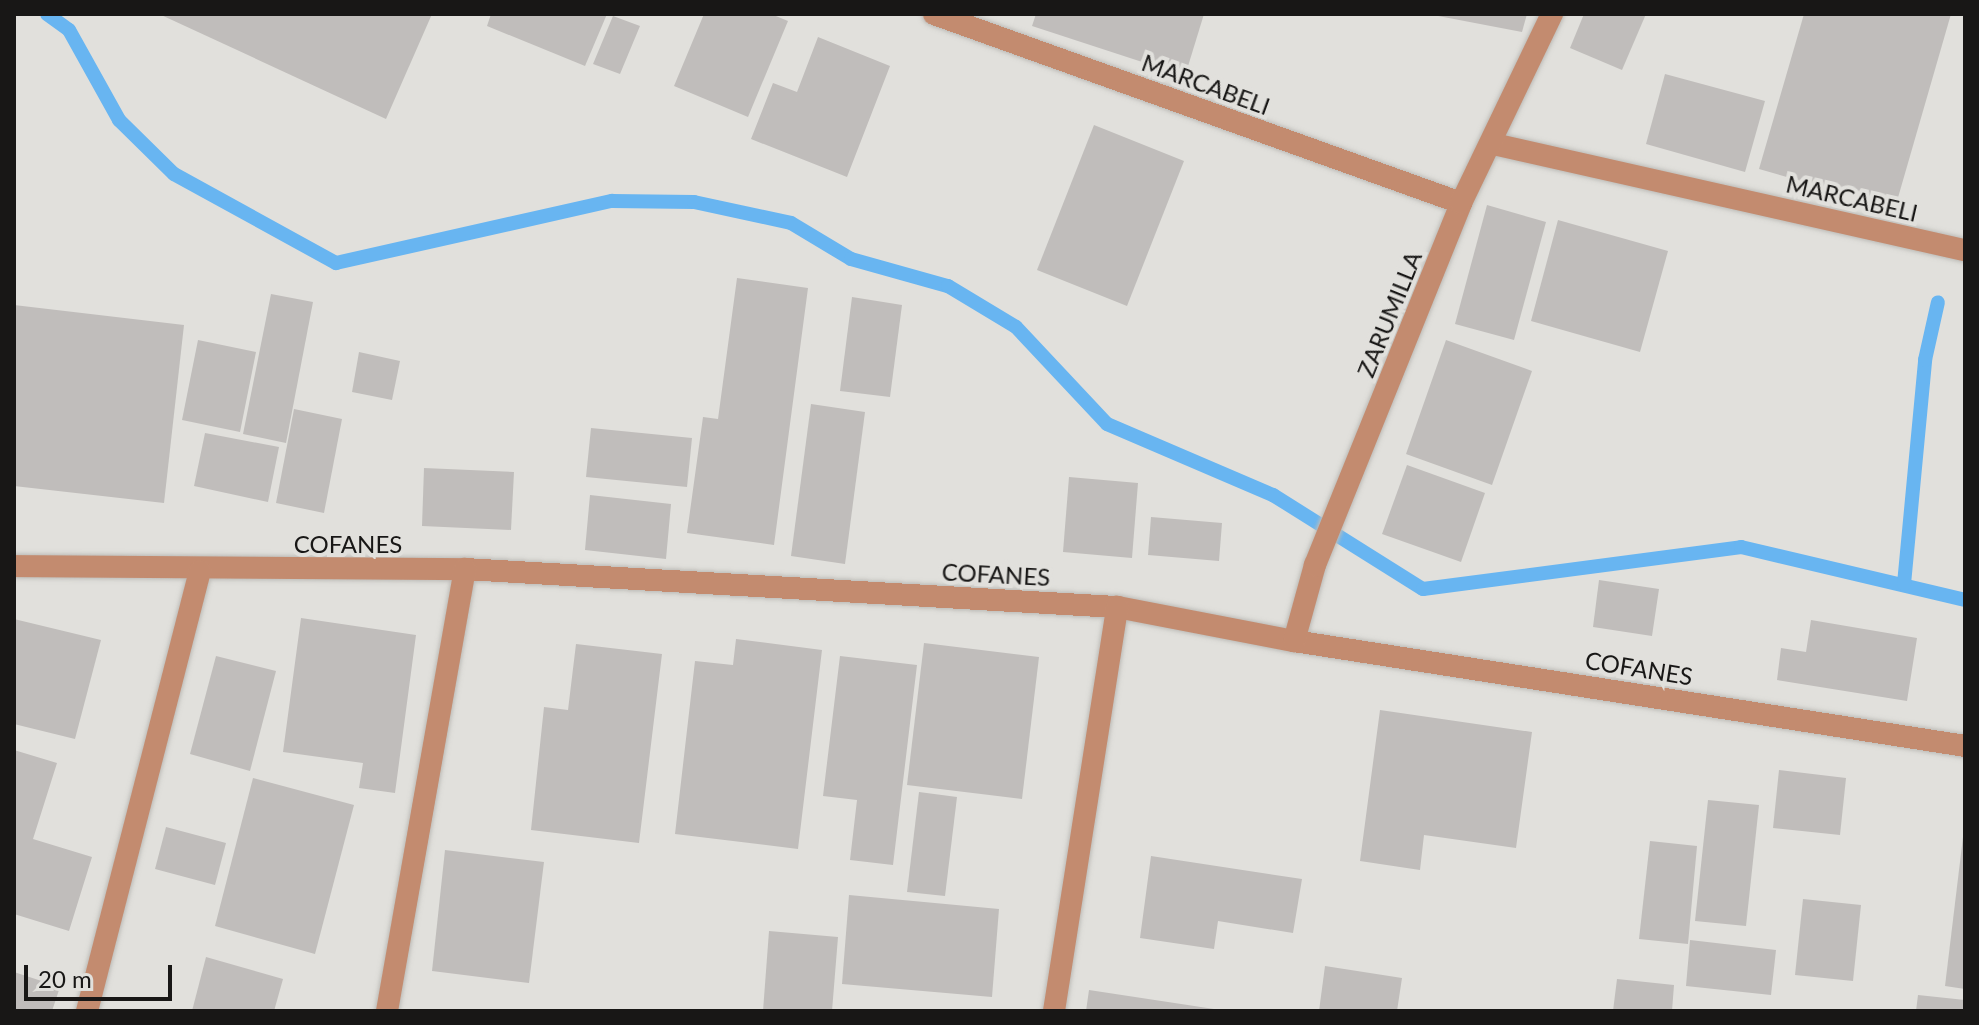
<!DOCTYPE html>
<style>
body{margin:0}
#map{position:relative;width:1979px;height:1025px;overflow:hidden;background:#e1e0dc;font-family:Lato,sans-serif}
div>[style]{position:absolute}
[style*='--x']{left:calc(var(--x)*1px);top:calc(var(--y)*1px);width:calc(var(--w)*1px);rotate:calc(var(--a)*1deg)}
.stream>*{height:14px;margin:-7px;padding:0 7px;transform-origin:7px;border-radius:7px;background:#68b5f1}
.building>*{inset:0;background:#c0bdbb}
.roads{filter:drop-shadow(0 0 2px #bdbcb8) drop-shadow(0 0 2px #bdbcb8)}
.minor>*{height:22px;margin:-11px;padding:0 11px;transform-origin:11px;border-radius:11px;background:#c38b6f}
span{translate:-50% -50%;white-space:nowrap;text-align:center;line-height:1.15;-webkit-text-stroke:8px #e1e0dc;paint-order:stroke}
.street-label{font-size:24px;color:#181716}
.frame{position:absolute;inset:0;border:16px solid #181716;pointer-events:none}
.scale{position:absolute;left:24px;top:965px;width:148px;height:36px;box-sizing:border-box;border:4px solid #181716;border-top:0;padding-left:10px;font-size:24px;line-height:28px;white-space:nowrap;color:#181716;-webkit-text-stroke:6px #e1e0dc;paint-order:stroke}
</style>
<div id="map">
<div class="stream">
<i style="--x:47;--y:14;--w:27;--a:36"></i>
<i style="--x:69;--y:30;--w:103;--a:60.9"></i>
<i style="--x:119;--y:120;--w:77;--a:44.5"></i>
<i style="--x:174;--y:174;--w:185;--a:28.8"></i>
<i style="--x:336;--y:263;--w:283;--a:-12.7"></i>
<i style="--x:612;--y:201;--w:82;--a:0.7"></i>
<i style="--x:694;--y:202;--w:99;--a:12.2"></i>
<i style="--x:791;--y:223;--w:70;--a:31"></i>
<i style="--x:851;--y:259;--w:101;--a:15.6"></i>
<i style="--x:948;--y:286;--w:79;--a:31.1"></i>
<i style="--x:1016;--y:327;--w:133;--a:46.8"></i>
<i style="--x:1107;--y:424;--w:181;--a:23.2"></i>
<i style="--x:1273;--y:495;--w:177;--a:32.1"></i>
<i style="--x:1423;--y:589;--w:321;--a:-7.5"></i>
<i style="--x:1741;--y:547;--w:230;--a:13.3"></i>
<i style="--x:1904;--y:584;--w:225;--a:-84.6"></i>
<i style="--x:1925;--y:360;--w:59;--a:-77.4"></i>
</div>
<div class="building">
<i style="clip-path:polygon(159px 14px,432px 14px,386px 119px)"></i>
<i style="clip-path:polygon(491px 14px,607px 14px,585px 66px,487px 26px)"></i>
<i style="clip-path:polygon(704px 14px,771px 14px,788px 21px,748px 117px,674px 86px)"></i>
<i style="clip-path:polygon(1036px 14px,1204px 14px,1185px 76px,1032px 26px)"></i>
<i style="clip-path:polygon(1527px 14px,1522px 32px,1433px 15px,1433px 14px)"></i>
<i style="clip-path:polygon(1584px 14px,1646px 14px,1622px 70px,1570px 48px)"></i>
<i style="clip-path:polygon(1804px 14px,1951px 14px,1895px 208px,1759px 169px)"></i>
<i style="clip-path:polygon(613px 16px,640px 26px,620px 74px,593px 64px)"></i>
<i style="clip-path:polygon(818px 37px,890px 66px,847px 177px,751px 139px,773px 83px,797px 92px)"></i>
<i style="clip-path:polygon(1665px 74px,1765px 101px,1745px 172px,1646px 144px)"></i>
<i style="clip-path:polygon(1094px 125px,1184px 161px,1127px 306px,1037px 270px)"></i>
<i style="clip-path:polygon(1487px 205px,1546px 222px,1514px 340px,1455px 324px)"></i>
<i style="clip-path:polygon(1558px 220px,1668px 251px,1640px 352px,1531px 321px)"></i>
<i style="clip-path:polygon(737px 278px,808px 288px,774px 545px,687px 533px,703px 417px,718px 419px)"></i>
<i style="clip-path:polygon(271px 294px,313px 302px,286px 443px,243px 434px)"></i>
<i style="clip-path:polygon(852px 297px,902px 305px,890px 397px,840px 391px)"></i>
<i style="clip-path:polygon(14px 305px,184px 325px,164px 503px,14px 486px)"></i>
<i style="clip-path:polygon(198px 340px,256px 352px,240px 432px,182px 420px)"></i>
<i style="clip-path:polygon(1446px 340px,1532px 371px,1492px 485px,1406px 454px)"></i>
<i style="clip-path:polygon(359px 352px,400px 361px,392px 400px,352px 392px)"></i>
<i style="clip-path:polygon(811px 404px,865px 412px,845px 564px,791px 556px)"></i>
<i style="clip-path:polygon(294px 409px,342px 419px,324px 513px,276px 503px)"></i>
<i style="clip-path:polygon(591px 428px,692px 438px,687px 487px,586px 477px)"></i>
<i style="clip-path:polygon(205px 433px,279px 447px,268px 502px,194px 486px)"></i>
<i style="clip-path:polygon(1407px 465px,1485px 493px,1461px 562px,1382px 534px)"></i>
<i style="clip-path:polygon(424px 468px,514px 472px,511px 530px,422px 526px)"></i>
<i style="clip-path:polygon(1069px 477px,1138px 483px,1132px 558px,1063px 552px)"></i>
<i style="clip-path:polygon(590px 495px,671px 504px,666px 559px,585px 550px)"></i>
<i style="clip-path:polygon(1151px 517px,1222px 523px,1219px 561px,1148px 555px)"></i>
<i style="clip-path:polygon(1599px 580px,1659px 589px,1652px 636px,1593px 627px)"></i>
<i style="clip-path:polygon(301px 618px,416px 635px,395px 793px,359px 788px,363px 763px,283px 752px)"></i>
<i style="clip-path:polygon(14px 619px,101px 640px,75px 739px,14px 724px)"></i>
<i style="clip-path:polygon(1811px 620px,1917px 638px,1907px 701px,1777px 680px,1781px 648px,1806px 652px)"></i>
<i style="clip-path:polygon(736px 639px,822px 650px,798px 849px,675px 834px,695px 661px,733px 665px)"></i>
<i style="clip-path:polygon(924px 643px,1039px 657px,1022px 799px,907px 785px)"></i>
<i style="clip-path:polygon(576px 644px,662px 654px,639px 843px,531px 830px,544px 707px,568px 710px)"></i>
<i style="clip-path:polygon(216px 656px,276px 671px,250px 771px,190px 754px)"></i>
<i style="clip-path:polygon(840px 656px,917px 665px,893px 865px,850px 860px,857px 800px,823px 796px)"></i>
<i style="clip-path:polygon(1380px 710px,1532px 732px,1516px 848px,1424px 835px,1420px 870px,1360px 861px)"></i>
<i style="clip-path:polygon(14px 750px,57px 763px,33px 839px,92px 857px,69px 931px,14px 914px)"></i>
<i style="clip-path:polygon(1779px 770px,1846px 778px,1840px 835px,1773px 828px)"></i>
<i style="clip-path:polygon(253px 778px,354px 805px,315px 954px,215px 926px)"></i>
<i style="clip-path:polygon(919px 792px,957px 797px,945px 896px,907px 892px)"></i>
<i style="clip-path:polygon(1708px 800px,1759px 805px,1746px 926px,1695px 921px)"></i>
<i style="clip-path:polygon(166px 827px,226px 843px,215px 885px,155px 869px)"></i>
<i style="clip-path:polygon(1963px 837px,1965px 837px,1965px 989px,1945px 986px)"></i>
<i style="clip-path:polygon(1650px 841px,1697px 846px,1688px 944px,1639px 939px)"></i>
<i style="clip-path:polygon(445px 850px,544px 862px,529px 983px,432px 971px)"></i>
<i style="clip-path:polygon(1151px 856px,1302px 879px,1293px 933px,1218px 921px,1214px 949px,1140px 938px)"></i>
<i style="clip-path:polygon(849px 895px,999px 909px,992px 997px,842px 984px)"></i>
<i style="clip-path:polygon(1803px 899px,1861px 905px,1853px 981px,1795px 975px)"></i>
<i style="clip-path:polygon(769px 931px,838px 937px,832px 1011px,763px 1011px)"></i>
<i style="clip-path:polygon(1690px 940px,1776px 950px,1771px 995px,1686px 986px)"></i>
<i style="clip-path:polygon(206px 957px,283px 979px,274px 1011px,192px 1011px)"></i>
<i style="clip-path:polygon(1325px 966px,1402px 978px,1397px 1011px,1319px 1011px)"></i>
<i style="clip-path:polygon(14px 972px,60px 987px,52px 1011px,14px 1011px)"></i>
<i style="clip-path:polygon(1617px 979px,1674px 985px,1672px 1011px,1613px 1011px)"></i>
<i style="clip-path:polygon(1089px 990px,1214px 1009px,1214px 1011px,1086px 1011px)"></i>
<i style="clip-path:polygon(1918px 995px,1965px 1000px,1965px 1011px,1916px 1011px)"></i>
</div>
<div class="roads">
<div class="minor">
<i style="--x:934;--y:14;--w:560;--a:19.73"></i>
<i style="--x:1493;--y:144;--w:484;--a:12.7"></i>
<i style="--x:14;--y:566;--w:451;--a:0.4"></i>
<i style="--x:465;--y:569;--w:653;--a:3.34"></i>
<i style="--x:1117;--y:607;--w:180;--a:10.9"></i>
<i style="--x:1294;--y:641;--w:679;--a:8.89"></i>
<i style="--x:1294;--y:641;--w:79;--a:-74.6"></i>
<i style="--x:1315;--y:565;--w:390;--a:-68"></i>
<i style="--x:1461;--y:203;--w:210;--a:-64.3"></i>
<i style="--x:87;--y:1011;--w:454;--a:-75.6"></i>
<i style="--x:387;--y:1011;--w:449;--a:-80"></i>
<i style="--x:1054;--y:1011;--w:409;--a:-81.1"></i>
</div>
</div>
<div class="street-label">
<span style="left:1206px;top:84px;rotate:20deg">MARCABELI</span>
<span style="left:1852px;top:198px;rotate:13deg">MARCABELI</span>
<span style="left:1389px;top:314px;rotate:-68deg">ZARUMILLA</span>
<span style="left:348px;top:544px">COFANES</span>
<span style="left:996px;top:574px;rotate:3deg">COFANES</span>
<span style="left:1639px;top:668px;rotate:9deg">COFANES</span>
</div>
<div class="frame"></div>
<div class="scale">20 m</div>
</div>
